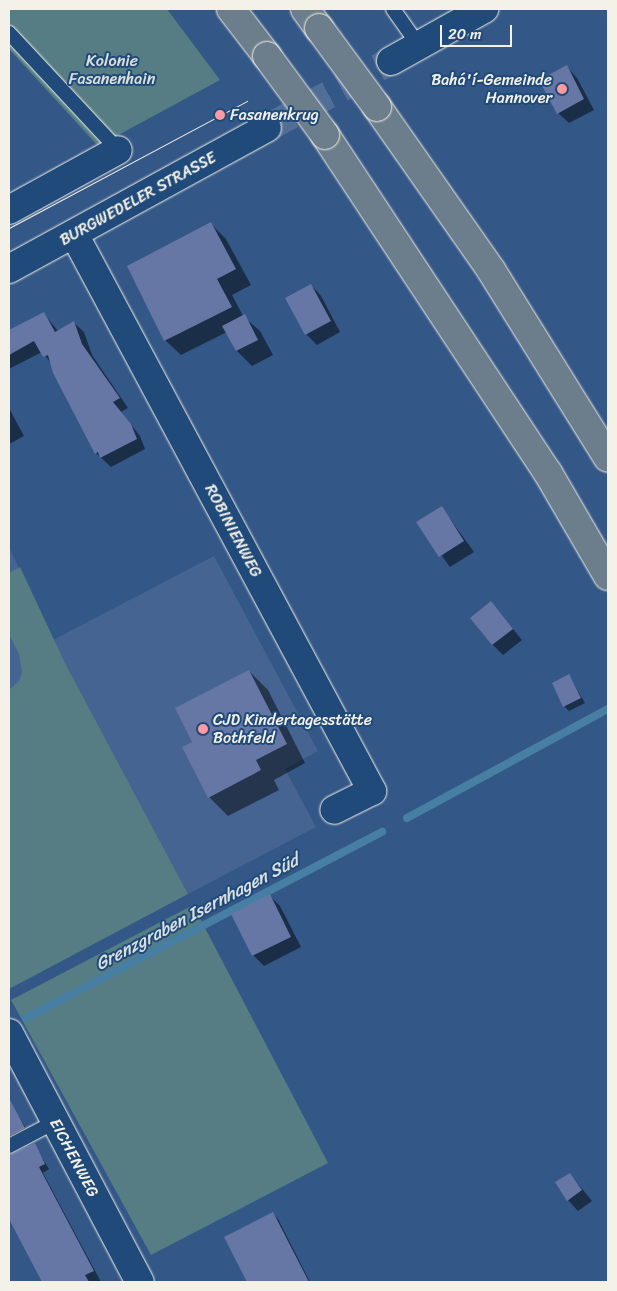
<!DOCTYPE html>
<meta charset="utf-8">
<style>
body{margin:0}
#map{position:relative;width:617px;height:1291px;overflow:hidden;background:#335787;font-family:Sriracha,sans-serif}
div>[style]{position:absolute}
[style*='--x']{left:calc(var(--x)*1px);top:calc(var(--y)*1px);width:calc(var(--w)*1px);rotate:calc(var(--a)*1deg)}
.built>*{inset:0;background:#466492}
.green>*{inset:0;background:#557d83}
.shadow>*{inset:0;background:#0007}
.stream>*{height:8px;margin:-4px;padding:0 4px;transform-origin:4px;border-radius:4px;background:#477ea3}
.building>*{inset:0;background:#6677a6}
.secondary-tunnel>*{height:28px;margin-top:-14px;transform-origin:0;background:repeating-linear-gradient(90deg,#506e96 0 28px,transparent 0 42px)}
.roads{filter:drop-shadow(0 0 1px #f4f1e8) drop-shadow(0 0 1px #f4f1e8)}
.service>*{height:14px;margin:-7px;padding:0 7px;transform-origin:7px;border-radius:7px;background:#1f4a7a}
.minor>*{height:28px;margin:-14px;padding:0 14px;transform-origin:14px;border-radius:14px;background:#1f4a7a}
.secondary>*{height:28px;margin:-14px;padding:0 14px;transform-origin:14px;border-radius:14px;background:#1f4a7a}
.motorway>*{height:28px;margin:-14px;padding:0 14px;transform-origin:14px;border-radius:14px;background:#6c7d8c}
.tram>*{height:1px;margin:-0.5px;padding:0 0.5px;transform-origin:0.5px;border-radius:0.5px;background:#f4f1e8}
.bridges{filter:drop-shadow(0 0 1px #f4f1e8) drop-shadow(0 0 1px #f4f1e8)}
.motorway-bridge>*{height:28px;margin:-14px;padding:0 14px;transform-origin:14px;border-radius:14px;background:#6c7d8c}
.dots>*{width:14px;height:14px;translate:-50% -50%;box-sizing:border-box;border:2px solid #1f4a7a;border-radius:50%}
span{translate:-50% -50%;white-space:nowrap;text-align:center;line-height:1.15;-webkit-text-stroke:4px #1f4a7a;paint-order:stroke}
.park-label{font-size:16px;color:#dce0d9}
.poi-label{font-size:16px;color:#f4f1e8}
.right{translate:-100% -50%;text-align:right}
.left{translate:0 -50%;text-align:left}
.street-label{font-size:16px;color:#f4f1e8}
.water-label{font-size:18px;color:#dae0de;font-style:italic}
.frame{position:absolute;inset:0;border:10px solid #f4f1e8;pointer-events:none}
.scale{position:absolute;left:440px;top:25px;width:72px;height:22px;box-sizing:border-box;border:2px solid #f4f1e8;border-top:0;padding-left:6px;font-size:15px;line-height:18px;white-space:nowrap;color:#f4f1e8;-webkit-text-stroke:4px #1f4a7a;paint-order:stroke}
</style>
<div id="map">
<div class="built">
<i style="clip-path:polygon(9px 547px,53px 640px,214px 556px,318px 751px,285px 769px,316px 827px,188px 894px,64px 661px,9px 692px)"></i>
</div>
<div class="green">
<i style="clip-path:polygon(9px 9px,167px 9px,220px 80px,98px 146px,9px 49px)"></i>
<i style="clip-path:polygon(20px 567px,64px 661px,188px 894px,9px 989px,9px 690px,19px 681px,22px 672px,19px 654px,9px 634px,9px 573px)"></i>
<i style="clip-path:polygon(193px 905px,328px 1163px,151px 1255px,11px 1000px)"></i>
</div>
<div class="shadow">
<i style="clip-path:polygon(567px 67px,577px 78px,594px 110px,569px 123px,558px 113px)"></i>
<i style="clip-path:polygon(211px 224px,226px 239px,251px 285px,232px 295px,243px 316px,260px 331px,273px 355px,252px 366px,237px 351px,227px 332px,181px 355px,165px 340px)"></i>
<i style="clip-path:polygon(311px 285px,321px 296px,340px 332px,317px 345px,306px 334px)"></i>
<i style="clip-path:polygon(44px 314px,58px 331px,74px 323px,84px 332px,92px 355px,128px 408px,121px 412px,140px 436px,145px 449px,111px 467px,96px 453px,52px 364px,42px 352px,9px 369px,9px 332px)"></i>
<i style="clip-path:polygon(9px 408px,24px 436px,9px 444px)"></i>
<i style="clip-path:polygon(442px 508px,474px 552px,450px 567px,418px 523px)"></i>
<i style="clip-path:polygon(491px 603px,522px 640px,503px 655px,493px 645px)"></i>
<i style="clip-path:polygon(249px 671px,268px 690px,305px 763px,274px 780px,279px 790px,228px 816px,209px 797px,194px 743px)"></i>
<i style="clip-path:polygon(569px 676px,585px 703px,569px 711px,564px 706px)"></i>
<i style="clip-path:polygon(270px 896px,280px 906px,301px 947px,264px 966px,253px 955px)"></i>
<i style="clip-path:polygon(11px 1104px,29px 1133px,9px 1145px,9px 1106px)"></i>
<i style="clip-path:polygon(34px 1145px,49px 1169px,43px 1173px,101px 1282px,43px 1282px,9px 1217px,9px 1156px)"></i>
<i style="clip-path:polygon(570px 1174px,592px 1201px,578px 1211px,568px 1200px)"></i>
<i style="clip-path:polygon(273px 1214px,278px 1219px,310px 1282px,248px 1282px,226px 1238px)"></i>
</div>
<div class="stream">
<i style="--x:407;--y:818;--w:229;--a:-28.5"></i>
<i style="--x:26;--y:1018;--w:402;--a:-27.6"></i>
</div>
<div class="building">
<i style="clip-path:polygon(567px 65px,584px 99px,557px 114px,539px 80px)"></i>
<i style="clip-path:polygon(211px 222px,236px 269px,217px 279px,232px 307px,164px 341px,127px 266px)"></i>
<i style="clip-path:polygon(311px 284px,331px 321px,305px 335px,285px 298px)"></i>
<i style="clip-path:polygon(44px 312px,55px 332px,74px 321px,82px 344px,120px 398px,113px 402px,131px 424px,137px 439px,100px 458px,98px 452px,95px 454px,53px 373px,48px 355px,43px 357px,34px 341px,9px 355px,9px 330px)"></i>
<i style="clip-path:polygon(245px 314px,258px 340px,236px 351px,222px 326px)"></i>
<i style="clip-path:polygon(442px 506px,464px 541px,439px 557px,416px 522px)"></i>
<i style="clip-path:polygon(491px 601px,513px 629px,492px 645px,470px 618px)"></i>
<i style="clip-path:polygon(249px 670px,287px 744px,256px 760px,261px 770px,208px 798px,182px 747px,192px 742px,175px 708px)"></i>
<i style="clip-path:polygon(569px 674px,581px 698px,563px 707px,552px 683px)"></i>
<i style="clip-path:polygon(270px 894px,291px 937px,252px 956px,231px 914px)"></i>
<i style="clip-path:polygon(9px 1098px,25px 1128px,9px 1136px)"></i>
<i style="clip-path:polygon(35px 1143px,45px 1164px,39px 1167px,94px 1271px,85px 1275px,89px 1282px,42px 1282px,9px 1219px,9px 1155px)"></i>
<i style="clip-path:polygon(570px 1173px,582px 1190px,567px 1201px,555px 1182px)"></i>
<i style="clip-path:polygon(273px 1212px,309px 1282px,247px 1282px,224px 1237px)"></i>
</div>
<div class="secondary-tunnel">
<i style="--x:267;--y:128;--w:141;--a:-28.4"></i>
</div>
<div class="roads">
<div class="service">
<i style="--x:393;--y:9;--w:45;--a:54.9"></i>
<i style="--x:9;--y:33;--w:160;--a:47"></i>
<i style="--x:9;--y:1146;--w:52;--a:-27.6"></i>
</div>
<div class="minor">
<i style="--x:9;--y:210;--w:124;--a:-28.8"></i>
<i style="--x:74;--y:234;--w:632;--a:61.85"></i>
<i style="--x:372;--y:791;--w:42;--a:153.4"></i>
<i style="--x:9;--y:1033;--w:281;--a:62.3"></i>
</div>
<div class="secondary">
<i style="--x:391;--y:61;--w:107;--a:-29.2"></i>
<i style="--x:9;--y:269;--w:294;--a:-28.7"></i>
</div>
<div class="motorway">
<i style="--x:231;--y:9;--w:59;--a:52.5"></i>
<i style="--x:305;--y:9;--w:24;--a:54"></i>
<i style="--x:377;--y:107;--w:199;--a:55"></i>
<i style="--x:491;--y:270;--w:221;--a:58.1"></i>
<i style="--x:325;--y:135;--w:405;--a:56.6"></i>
<i style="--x:548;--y:473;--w:119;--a:59.8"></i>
</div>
</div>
<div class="tram">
<i style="--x:9;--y:228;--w:270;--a:-28.1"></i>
</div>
<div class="bridges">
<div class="motorway-bridge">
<i style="--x:319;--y:28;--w:98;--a:53.7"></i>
<i style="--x:267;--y:56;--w:98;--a:53.7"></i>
</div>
</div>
<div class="dots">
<i style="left:562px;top:89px;background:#ff9aa2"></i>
<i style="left:220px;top:115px;background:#ff9aa2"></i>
<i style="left:203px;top:729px;background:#ff9aa2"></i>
</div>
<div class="park-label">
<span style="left:112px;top:70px">Kolonie<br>Fasanenhain</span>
</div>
<div class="poi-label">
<span class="right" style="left:552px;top:89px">Bahá'í-Gemeinde<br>Hannover</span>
<span class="left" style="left:230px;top:115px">Fasanenkrug</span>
<span class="left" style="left:213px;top:729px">CJD Kindertagesstätte<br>Bothfeld</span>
</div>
<div class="street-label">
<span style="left:138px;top:199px;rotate:-29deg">BURGWEDELER STRASSE</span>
<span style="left:233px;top:531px;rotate:62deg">ROBINIENWEG</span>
<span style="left:74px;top:1158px;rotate:62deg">EICHENWEG</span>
</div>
<div class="water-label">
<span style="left:197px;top:912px;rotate:-28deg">Grenzgraben Isernhagen Süd</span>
</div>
<div class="frame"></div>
<div class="scale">20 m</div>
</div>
